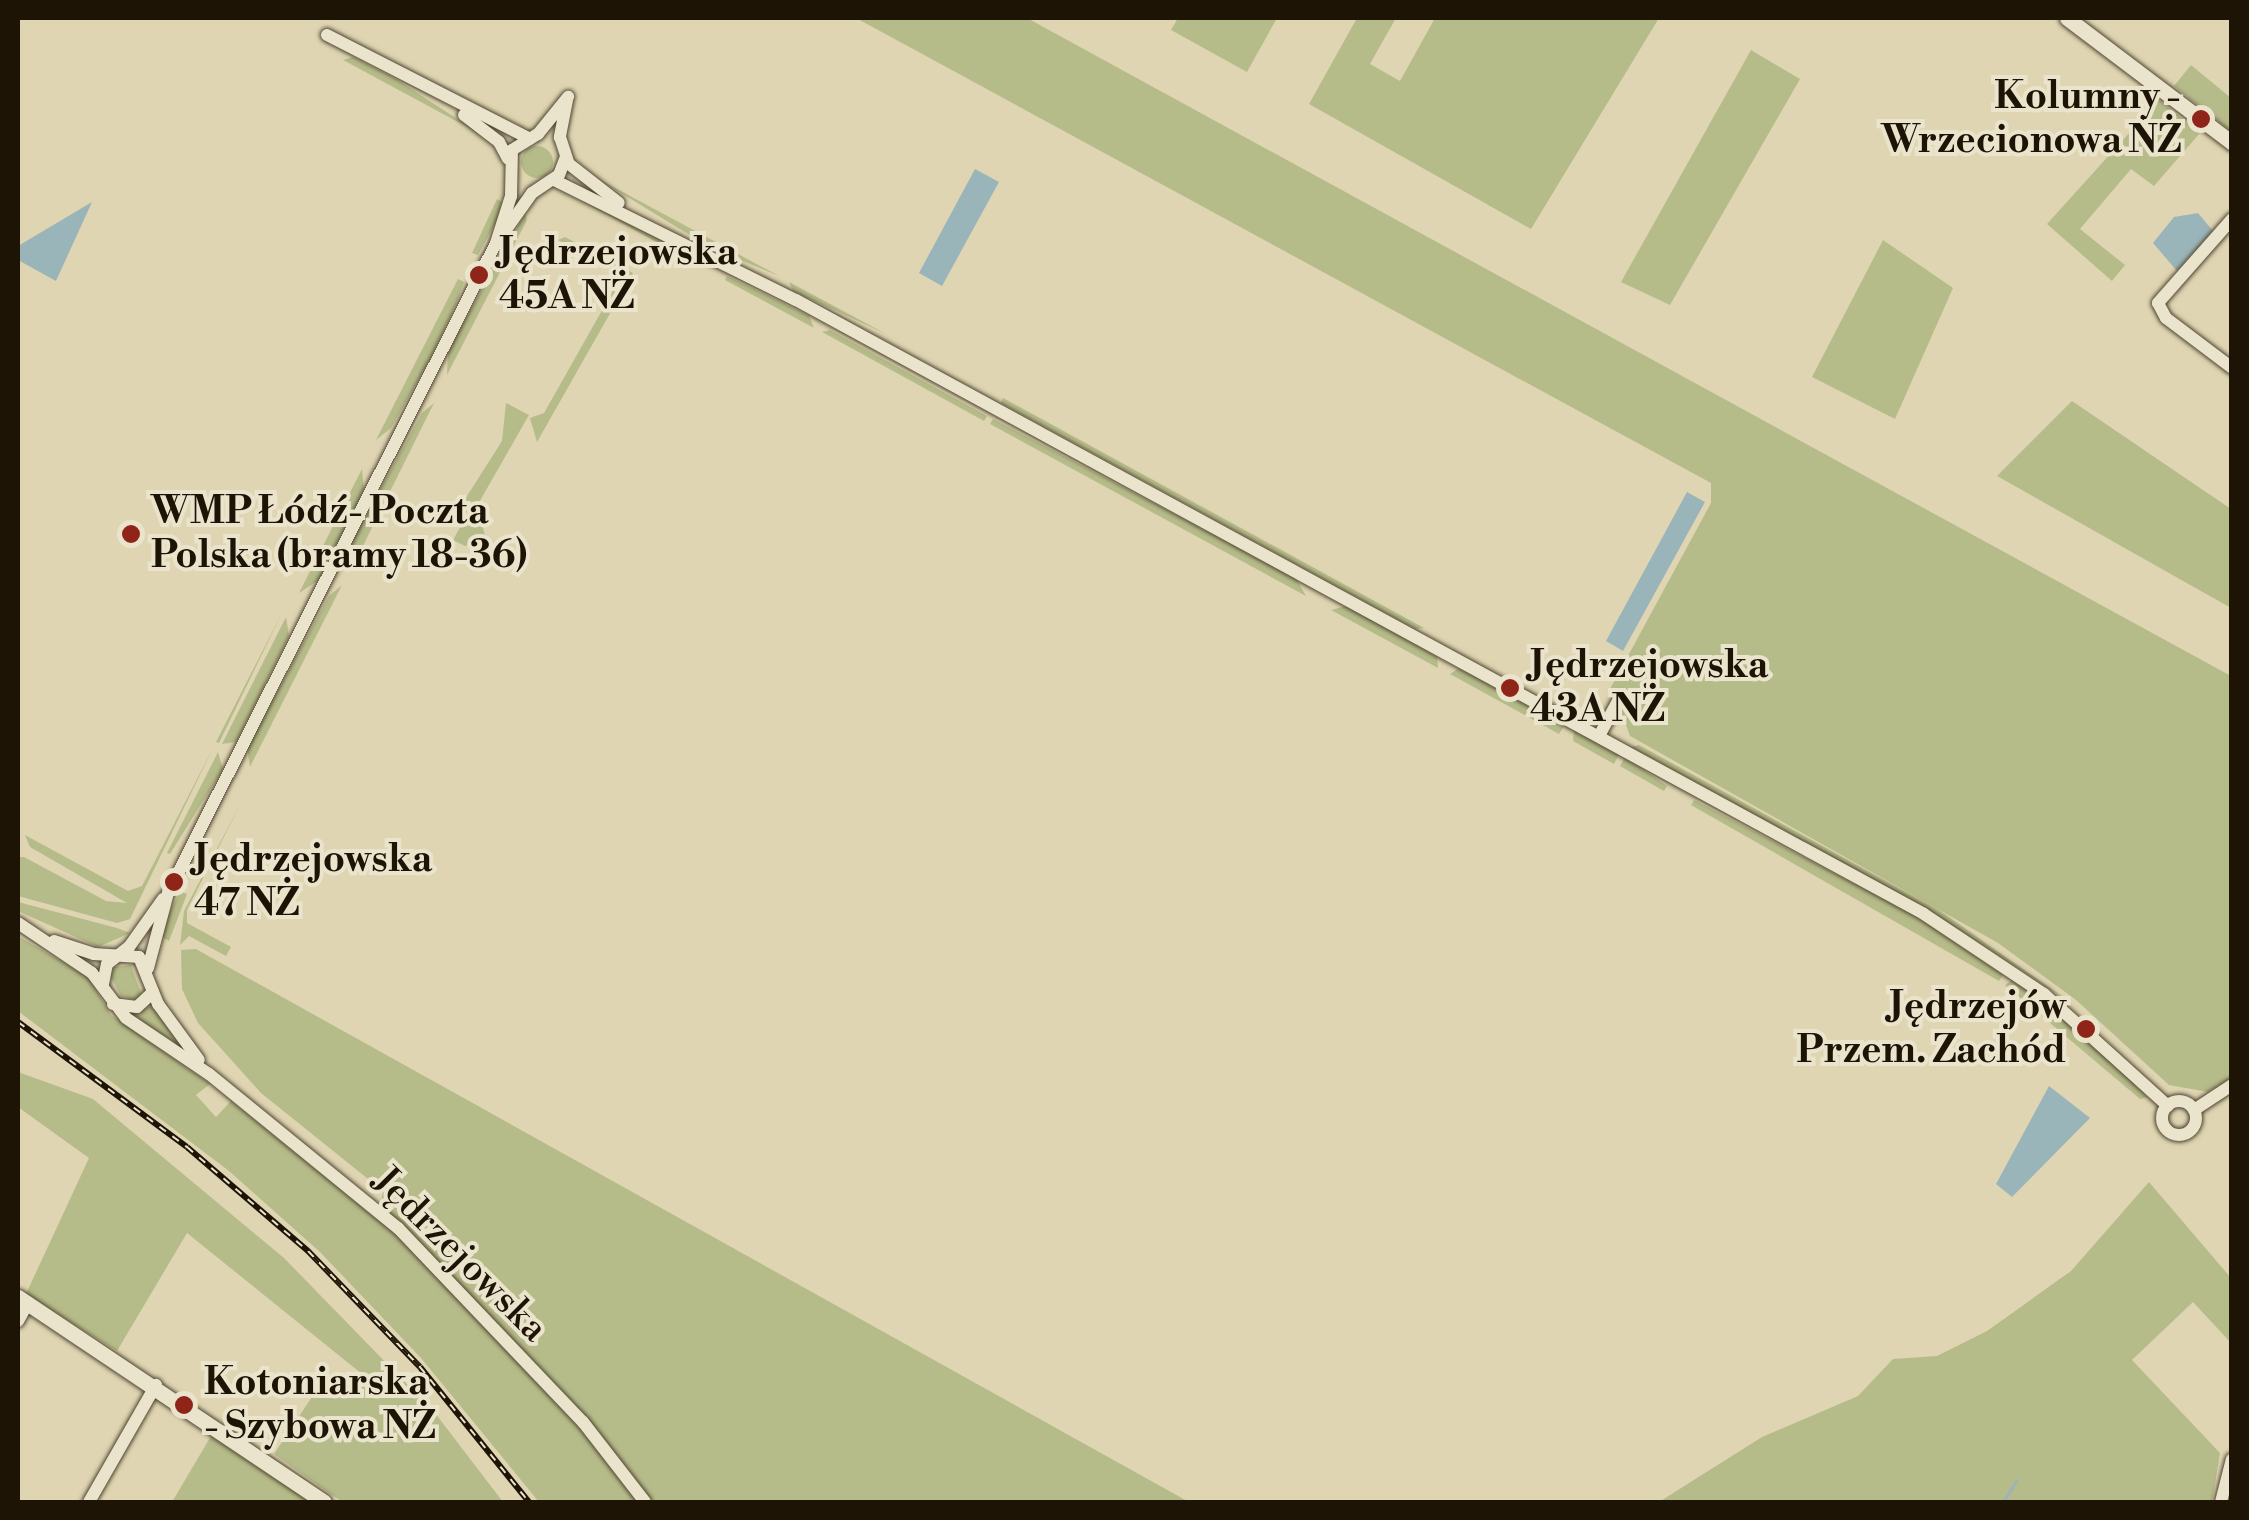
<!DOCTYPE html>
<meta charset="utf-8">
<style>
body{margin:0}
#map{position:relative;width:2249px;height:1520px;overflow:hidden;background:#dfd5b2;font-family:"Libre Bodoni",serif}
div>[style]{position:absolute}
[style*='--x']{left:calc(var(--x)*1px);top:calc(var(--y)*1px);width:calc(var(--w)*1px);rotate:calc(var(--a)*1deg)}
.green>*{inset:0;background:#b6bc89}
.round{border-radius:50%}
.water>*{inset:0;background:#9ab5b9}
.stream>*{height:2.5px;margin:-1.25px;padding:0 1.25px;transform-origin:1.25px;border-radius:1.25px;background:#9ab5b9}
.roads{filter:drop-shadow(0 0 2px #4e4431) drop-shadow(0 0 2px #4e4431)}
.minor>*{height:12px;margin:-6px;padding:0 6px;transform-origin:6px;border-radius:6px;background:#eae4cd}
.minor>.ring{margin:-6px;padding:0;box-sizing:content-box;background:none;border:12px solid #eae4cd;border-radius:50%}
.tertiary>*{height:15px;margin:-7.5px;padding:0 7.5px;transform-origin:7.5px;border-radius:7.5px;background:#eae4cd}
.rail>*{height:6px;margin-top:-3px;transform-origin:0;background:repeating-linear-gradient(90deg,#eae4cd 0 8px,#1e1406 0 16px);box-sizing:border-box;border-block:2px solid #1e1406}
.dots>*{width:28px;height:28px;translate:-50% -50%;box-sizing:border-box;border:5px solid #eae4cd;border-radius:50%}
span{translate:-50% -50%;white-space:nowrap;text-align:center;line-height:1.15;-webkit-text-stroke:8px #eae4cd;paint-order:stroke}
.poi-label{font-size:38px;color:#1e1406;font-weight:700}
.right{translate:-100% -50%;text-align:right}
.left{translate:0 -50%;text-align:left}
.street-label{font-size:38px;color:#1e1406}
.frame{position:absolute;inset:0;border:20px solid #1e1406;pointer-events:none}
</style>
<div id="map">
<div class="green">
<i style="clip-path:polygon(856px 18px,1027px 18px,2231px 676px,2231px 1078px,2208px 1092px,2169px 1085px,2076px 1000px,1998px 943px,1630px 736px,1622px 714px,1629px 702px,1610px 689px,1711px 503px,1711px 483px)"></i>
<i style="clip-path:polygon(1178px 18px,1277px 18px,1247px 72px,1171px 30px)"></i>
<i style="clip-path:polygon(1357px 18px,1396px 18px,1370px 64px,1400px 81px,1435px 18px,1659px 18px,1531px 229px,1309px 104px)"></i>
<i style="clip-path:polygon(1751px 50px,1800px 79px,1670px 305px,1621px 282px)"></i>
<i style="clip-path:polygon(353px 57px,396px 79px,482px 135px,343px 60px)"></i>
<i style="clip-path:polygon(2191px 65px,2231px 98px,2231px 131px,2174px 86px)"></i>
<i style="clip-path:polygon(2159px 100px,2200px 133px,2154px 186px,2131px 169px,2080px 229px,2125px 265px,2112px 281px,2047px 224px)"></i>
<i class="round" style="left:521px;top:146px;width:32px;height:32px"></i>
<i style="clip-path:polygon(593px 176px,779px 276px,711px 248px)"></i>
<i style="clip-path:polygon(497px 199px,504px 203px,502px 211px,478px 255px,472px 253px)"></i>
<i style="clip-path:polygon(580px 200px,664px 239px,700px 262px,698px 265px)"></i>
<i style="clip-path:polygon(525px 214px,527px 220px,447px 375px,448px 350px)"></i>
<i style="clip-path:polygon(565px 237px,633px 273px,537px 442px,530px 418px,544px 413px,622px 275px,558px 240px)"></i>
<i style="clip-path:polygon(1883px 240px,1953px 288px,1895px 419px,1812px 377px)"></i>
<i style="clip-path:polygon(727px 276px,809px 316px,814px 328px,725px 280px)"></i>
<i style="clip-path:polygon(458px 279px,464px 282px,456px 304px,430px 359px,391px 428px,376px 440px)"></i>
<i style="clip-path:polygon(789px 282px,886px 334px,793px 291px)"></i>
<i style="clip-path:polygon(830px 330px,987px 416px,984px 421px,822px 332px)"></i>
<i style="clip-path:polygon(1003px 398px,1424px 628px,1415px 629px,1001px 403px)"></i>
<i style="clip-path:polygon(2072px 401px,2231px 509px,2231px 608px,1997px 476px)"></i>
<i style="clip-path:polygon(434px 403px,353px 566px,348px 549px,422px 413px)"></i>
<i style="clip-path:polygon(506px 403px,529px 415px,477px 506px,486px 539px,465px 546px,453px 540px,468px 513px,460px 507px,502px 441px)"></i>
<i style="clip-path:polygon(993px 419px,1296px 578px,1306px 596px,990px 424px)"></i>
<i style="clip-path:polygon(362px 469px,364px 490px,319px 580px,299px 593px)"></i>
<i style="clip-path:polygon(342px 585px,250px 767px,247px 748px,329px 596px)"></i>
<i style="clip-path:polygon(1346px 606px,1437px 656px,1438px 668px,1331px 610px)"></i>
<i style="clip-path:polygon(283px 611px,219px 743px,216px 742px)"></i>
<i style="clip-path:polygon(286px 617px,289px 636px,236px 742px,222px 744px)"></i>
<i style="clip-path:polygon(1459px 668px,1565px 725px,1559px 734px,1450px 674px)"></i>
<i style="clip-path:polygon(1574px 729px,1619px 754px,1614px 764px,1573px 741px)"></i>
<i style="clip-path:polygon(1639px 745px,1939px 910px,2073px 1004px,1923px 906px,1631px 747px)"></i>
<i style="clip-path:polygon(213px 748px,130px 919px,117px 923px,18px 896px,18px 857px,24px 857px,106px 901px,127px 903px,30px 847px,25px 835px,128px 891px,142px 886px)"></i>
<i style="clip-path:polygon(218px 752px,223px 769px,170px 854px,167px 853px)"></i>
<i style="clip-path:polygon(1625px 757px,1667px 786px,1664px 791px,1620px 766px)"></i>
<i style="clip-path:polygon(1694px 800px,1914px 915px,2003px 975px,1999px 981px,1691px 805px)"></i>
<i style="clip-path:polygon(242px 801px,187px 910px,187px 923px,231px 947px,226px 956px,189px 936px,180px 945px,184px 911px)"></i>
<i style="clip-path:polygon(180px 891px,187px 894px,169px 941px,159px 935px)"></i>
<i style="clip-path:polygon(18px 902px,117px 928px,130px 933px,98px 947px,18px 911px)"></i>
<i style="clip-path:polygon(18px 936px,88px 977px,111px 1015px,210px 1084px,196px 1095px,216px 1117px,231px 1101px,378px 1219px,383px 1191px,261px 1093px,198px 1023px,182px 989px,181px 950px,196px 949px,1189px 1502px,539px 1502px,421px 1358px,320px 1252px,229px 1171px,18px 1011px)"></i>
<i style="clip-path:polygon(131px 965px,142px 996px,133px 999px,121px 996px,110px 975px,115px 967px)"></i>
<i style="clip-path:polygon(2013px 979px,2115px 1063px,2147px 1097px,2140px 1099px,2005px 985px)"></i>
<i style="clip-path:polygon(152px 1006px,180px 1043px,181px 1046px,128px 1013px)"></i>
<i style="clip-path:polygon(18px 1072px,93px 1099px,284px 1258px,435px 1413px,503px 1502px,342px 1502px,274px 1454px,320px 1385px,350px 1393px,362px 1374px,187px 1233px,117px 1351px,26px 1294px,89px 1158px,18px 1107px)"></i>
<i style="clip-path:polygon(2149px 1182px,2231px 1278px,2231px 1343px,2193px 1302px,2132px 1360px,2220px 1453px,2212px 1502px,1659px 1502px,1762px 1437px,1858px 1396px,1893px 1359px,1937px 1356px,1987px 1331px,2071px 1271px)"></i>
<i style="clip-path:polygon(214px 1431px,315px 1502px,172px 1502px)"></i>
</div>
<div class="water">
<i style="clip-path:polygon(975px 169px,999px 182px,942px 286px,919px 273px)"></i>
<i style="clip-path:polygon(92px 202px,56px 281px,18px 260px,18px 246px)"></i>
<i style="clip-path:polygon(2198px 213px,2213px 231px,2177px 271px,2153px 243px,2174px 217px)"></i>
<i style="clip-path:polygon(1687px 492px,1705px 502px,1623px 651px,1606px 641px)"></i>
<i style="clip-path:polygon(2049px 1086px,2090px 1118px,2012px 1197px,1996px 1184px)"></i>
</div>
<div class="stream">
<i style="--x:2003;--y:1502;--w:25;--a:-58"></i>
</div>
<div class="roads">
<div class="minor">
<i style="--x:327;--y:35;--w:228;--a:27.1"></i>
<i style="--x:567;--y:100;--w:38;--a:101"></i>
<i style="--x:560;--y:137;--w:28;--a:72"></i>
<i style="--x:569;--y:164;--w:63;--a:38"></i>
<i style="--x:464;--y:115;--w:44;--a:37.6"></i>
<i style="--x:499;--y:142;--w:19;--a:62"></i>
<i style="--x:554;--y:180;--w:270;--a:26.4"></i>
<i style="--x:796;--y:300;--w:1284;--a:28.56"></i>
<i style="--x:1924;--y:914;--w:144;--a:33.7"></i>
<i style="--x:2044;--y:994;--w:167;--a:42.1"></i>
<i style="--x:2232;--y:219;--w:112;--a:131.4"></i>
<i style="--x:2158;--y:303;--w:17;--a:62"></i>
<i style="--x:2166;--y:318;--w:83;--a:37.1"></i>
<i style="--x:500;--y:238;--w:55;--a:-54.6"></i>
<i style="--x:532;--y:193;--w:32;--a:-34"></i>
<i style="--x:559;--y:175;--w:19;--a:-69"></i>
<i style="--x:1599;--y:736;--w:42;--a:-61.6"></i>
<i style="--x:18;--y:923;--w:89;--a:34"></i>
<i style="--x:92;--y:973;--w:56;--a:52.9"></i>
<i style="--x:126;--y:1018;--w:100;--a:34"></i>
<i style="--x:209;--y:1074;--w:244;--a:39.2"></i>
<i style="--x:398;--y:1228;--w:268;--a:46.4"></i>
<i style="--x:583;--y:1422;--w:101;--a:52.2"></i>
<i style="--x:54;--y:941;--w:42;--a:18"></i>
<i style="--x:94;--y:954;--w:45;--a:3.8"></i>
<i style="--x:139;--y:957;--w:51;--a:68"></i>
<i style="--x:158;--y:1004;--w:69;--a:53.8"></i>
<i style="--x:148;--y:968;--w:78;--a:-75.1"></i>
<i style="--x:168;--y:893;--w:728;--a:-63.22"></i>
<i style="--x:496;--y:243;--w:49;--a:-72.3"></i>
<i style="--x:511;--y:196;--w:46;--a:-88.8"></i>
<i style="--x:512;--y:150;--w:31;--a:-32"></i>
<i style="--x:538;--y:134;--w:48;--a:-51"></i>
<i style="--x:103;--y:984;--w:20;--a:-79"></i>
<i style="--x:107;--y:964;--w:28;--a:-38"></i>
<i style="--x:129;--y:947;--w:59;--a:-54.7"></i>
<i style="--x:113;--y:1004;--w:24;--a:7"></i>
<i style="--x:137;--y:1007;--w:22;--a:-43"></i>
<i class="ring" style="left:2162px;top:1101px;width:22px;height:22px"></i>
<i style="--x:2194;--y:1110;--w:45;--a:-33.3"></i>
<i style="--x:18;--y:1321;--w:21;--a:-61"></i>
<i style="--x:89;--y:1502;--w:135;--a:-60.2"></i>
<i style="--x:2221;--y:1502;--w:44;--a:-75.7"></i>
</div>
<div class="tertiary">
<i style="--x:2067;--y:18;--w:207;--a:37.1"></i>
<i style="--x:18;--y:1297;--w:368;--a:33.8"></i>
</div>
</div>
<div class="rail">
<i style="--x:18;--y:1022;--w:210;--a:36.5"></i>
<i style="--x:187;--y:1147;--w:160;--a:40.7"></i>
<i style="--x:308;--y:1251;--w:161;--a:46"></i>
<i style="--x:420;--y:1367;--w:174;--a:51.1"></i>
</div>
<div class="dots">
<i style="left:2201px;top:119px;background:#8f2418"></i>
<i style="left:479px;top:275px;background:#8f2418"></i>
<i style="left:131px;top:534px;background:#8f2418"></i>
<i style="left:1510px;top:688px;background:#8f2418"></i>
<i style="left:174px;top:882px;background:#8f2418"></i>
<i style="left:2086px;top:1029px;background:#8f2418"></i>
<i style="left:184px;top:1405px;background:#8f2418"></i>
</div>
<div class="poi-label">
<span class="right" style="left:2181px;top:119px">Kolumny -<br>Wrzecionowa NŻ</span>
<span class="left" style="left:499px;top:275px">Jędrzejowska<br>45A NŻ</span>
<span class="left" style="left:151px;top:534px">WMP Łódź- Poczta<br>Polska (bramy 18-36)</span>
<span class="left" style="left:1530px;top:688px">Jędrzejowska<br>43A NŻ</span>
<span class="left" style="left:194px;top:882px">Jędrzejowska<br>47 NŻ</span>
<span class="right" style="left:2066px;top:1029px">Jędrzejów<br>Przem. Zachód</span>
<span class="left" style="left:204px;top:1405px">Kotoniarska<br>- Szybowa NŻ</span>
</div>
<div class="street-label">
<span style="left:460px;top:1255px;rotate:45deg">Jędrzejowska</span>
</div>
<div class="frame"></div>
</div>
